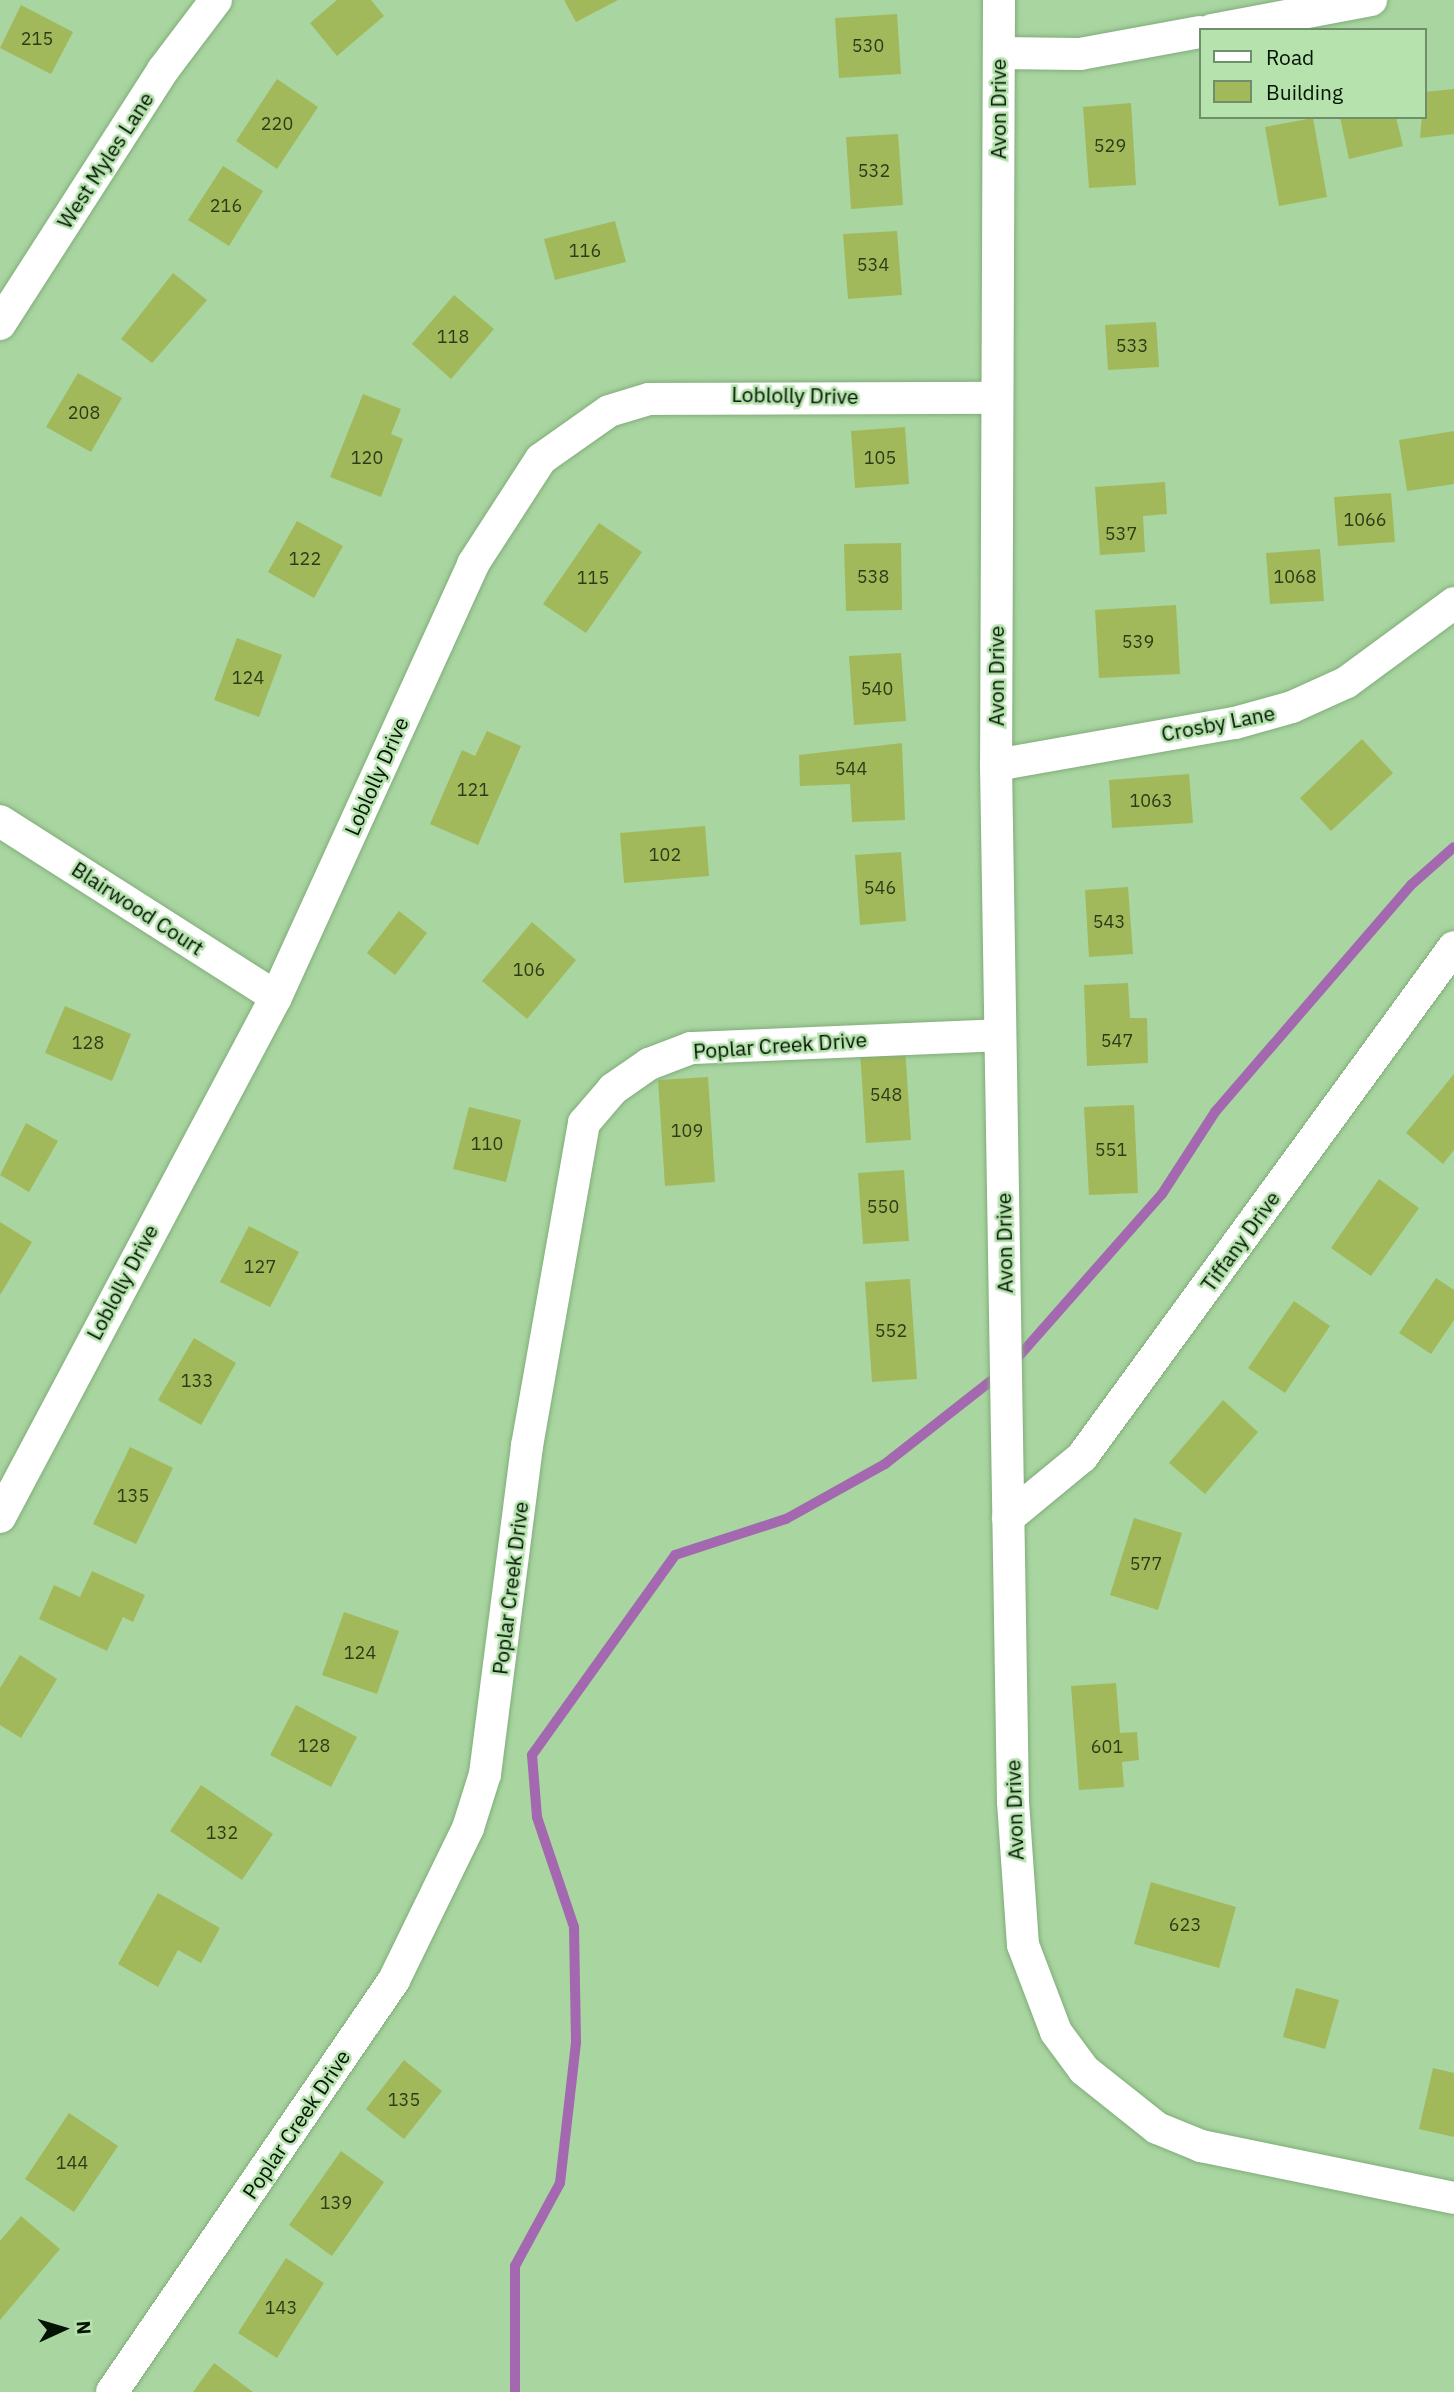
<!DOCTYPE html>
<style>
body{margin:0}
#map{position:relative;width:1454px;height:2392px;overflow:hidden;background:#a8d5a0;font-family:"IBM Plex Sans",sans-serif}
div>[style]{position:absolute}
[style*='--x']{left:calc(var(--x)*1px);top:calc(var(--y)*1px);width:calc(var(--w)*1px);rotate:calc(var(--a)*1deg)}
.stream>*{height:10px;margin:-5px;padding:0 5px;transform-origin:5px;border-radius:5px;background:#a368af}
.building>*{inset:0;background:#a2b95b}
.roads{filter:drop-shadow(0 0 2px #81ac7a) drop-shadow(0 0 2px #81ac7a)}
.minor>*{height:32px;margin:-16px;padding:0 16px;transform-origin:16px;border-radius:16px;background:#fff}
span{translate:-50% -50%;white-space:nowrap;text-align:center;line-height:1.15;-webkit-text-stroke:5px #b5e2ad;paint-order:stroke}
.number-label{font-size:18px;color:#2c3c19}
.number-label span{-webkit-text-stroke-width:0}
.street-label{font-size:21px;color:#041303}
.legend{position:absolute;left:1199px;top:28px;width:228px;height:91px;box-sizing:border-box;background:#b5e2ad;border:2px solid #6e8f69;margin:0;padding:9px 12px;list-style:none;font-size:21px;color:#041303}
.legend li{display:flex;align-items:center;gap:14px;height:35px}
.legend b{width:35px;border:2px solid #6e8f69}
.north{position:absolute;left:28px;top:2294px;width:70px;height:70px;-webkit-text-stroke:5px #b5e2ad;paint-order:stroke;rotate:86deg;font-size:19px;font-weight:700;line-height:28px;text-align:center;color:#041303}
.north::after{content:'';display:block;margin:auto;width:24px;height:32px;background:#041303;clip-path:polygon(50% 0,100% 100%,50% 72%,0 100%)}
</style>
<div id="map">
<div class="stream">
<i style="--x:1012;--y:1364;--w:227;--a:-48.6"></i>
<i style="--x:1162;--y:1194;--w:98;--a:-57.1"></i>
<i style="--x:1215;--y:1112;--w:300;--a:-49.2"></i>
<i style="--x:1411;--y:885;--w:57;--a:-41.5"></i>
<i style="--x:515;--y:2392;--w:126;--a:-90"></i>
<i style="--x:515;--y:2266;--w:94;--a:-61.5"></i>
<i style="--x:560;--y:2183;--w:142;--a:-83.5"></i>
<i style="--x:576;--y:2042;--w:115;--a:-91"></i>
<i style="--x:574;--y:1927;--w:116;--a:-108.6"></i>
<i style="--x:537;--y:1817;--w:62;--a:-94.6"></i>
<i style="--x:532;--y:1755;--w:246;--a:-54.4"></i>
<i style="--x:675;--y:1555;--w:117;--a:-18"></i>
<i style="--x:786;--y:1519;--w:113;--a:-29.1"></i>
<i style="--x:885;--y:1464;--w:147;--a:-38.1"></i>
</div>
<div class="building">
<i style="clip-path:polygon(337px 0,371px 0,384px 16px,337px 56px,310px 23px)"></i>
<i style="clip-path:polygon(564px 0,618px 0,576px 22px)"></i>
<i style="clip-path:polygon(21px 5px,73px 32px,51px 74px,0 48px)"></i>
<i style="clip-path:polygon(897px 14px,901px 74px,839px 78px,835px 18px)"></i>
<i style="clip-path:polygon(277px 79px,318px 107px,277px 169px,236px 141px)"></i>
<i style="clip-path:polygon(1454px 89px,1454px 134px,1420px 138px,1424px 92px)"></i>
<i style="clip-path:polygon(1131px 103px,1136px 185px,1089px 188px,1083px 107px)"></i>
<i style="clip-path:polygon(1340px 117px,1396px 117px,1403px 146px,1349px 159px)"></i>
<i style="clip-path:polygon(1313px 118px,1327px 197px,1279px 206px,1265px 127px)"></i>
<i style="clip-path:polygon(898px 134px,903px 205px,851px 209px,846px 137px)"></i>
<i style="clip-path:polygon(223px 166px,263px 191px,229px 246px,188px 220px)"></i>
<i style="clip-path:polygon(615px 221px,626px 262px,555px 280px,544px 239px)"></i>
<i style="clip-path:polygon(897px 231px,902px 295px,848px 299px,843px 234px)"></i>
<i style="clip-path:polygon(173px 273px,207px 300px,152px 363px,121px 339px)"></i>
<i style="clip-path:polygon(454px 295px,494px 329px,451px 379px,412px 344px)"></i>
<i style="clip-path:polygon(1156px 322px,1159px 367px,1108px 370px,1105px 325px)"></i>
<i style="clip-path:polygon(78px 373px,122px 398px,91px 452px,46px 427px)"></i>
<i style="clip-path:polygon(363px 394px,401px 409px,391px 434px,403px 439px,381px 497px,330px 477px)"></i>
<i style="clip-path:polygon(905px 427px,909px 484px,855px 488px,851px 431px)"></i>
<i style="clip-path:polygon(1454px 431px,1454px 484px,1407px 491px,1399px 440px)"></i>
<i style="clip-path:polygon(1165px 482px,1167px 514px,1143px 516px,1145px 552px,1100px 555px,1095px 487px)"></i>
<i style="clip-path:polygon(1391px 493px,1395px 542px,1338px 546px,1334px 497px)"></i>
<i style="clip-path:polygon(297px 521px,343px 546px,314px 598px,268px 572px)"></i>
<i style="clip-path:polygon(599px 523px,642px 552px,586px 633px,543px 604px)"></i>
<i style="clip-path:polygon(901px 543px,902px 610px,846px 611px,844px 544px)"></i>
<i style="clip-path:polygon(1320px 549px,1324px 601px,1270px 604px,1266px 553px)"></i>
<i style="clip-path:polygon(1176px 605px,1180px 674px,1099px 678px,1095px 610px)"></i>
<i style="clip-path:polygon(237px 638px,282px 655px,259px 717px,214px 700px)"></i>
<i style="clip-path:polygon(901px 653px,906px 721px,854px 725px,849px 656px)"></i>
<i style="clip-path:polygon(487px 731px,521px 746px,478px 845px,430px 824px,462px 750px,475px 756px)"></i>
<i style="clip-path:polygon(1362px 739px,1393px 773px,1331px 831px,1300px 798px)"></i>
<i style="clip-path:polygon(902px 743px,905px 820px,852px 822px,850px 784px,800px 786px,799px 755px)"></i>
<i style="clip-path:polygon(1189px 774px,1193px 823px,1112px 828px,1109px 780px)"></i>
<i style="clip-path:polygon(705px 826px,709px 876px,624px 883px,620px 833px)"></i>
<i style="clip-path:polygon(901px 852px,906px 921px,860px 925px,855px 855px)"></i>
<i style="clip-path:polygon(1128px 887px,1133px 954px,1089px 957px,1085px 890px)"></i>
<i style="clip-path:polygon(399px 911px,427px 933px,395px 975px,367px 953px)"></i>
<i style="clip-path:polygon(532px 922px,576px 960px,527px 1019px,482px 981px)"></i>
<i style="clip-path:polygon(1128px 983px,1130px 1018px,1147px 1018px,1148px 1063px,1087px 1066px,1084px 985px)"></i>
<i style="clip-path:polygon(65px 1006px,131px 1034px,112px 1081px,45px 1053px)"></i>
<i style="clip-path:polygon(905px 1047px,911px 1140px,866px 1143px,860px 1050px)"></i>
<i style="clip-path:polygon(1454px 1074px,1454px 1150px,1443px 1164px,1406px 1133px)"></i>
<i style="clip-path:polygon(708px 1077px,715px 1182px,665px 1186px,658px 1080px)"></i>
<i style="clip-path:polygon(1134px 1105px,1138px 1193px,1089px 1195px,1084px 1107px)"></i>
<i style="clip-path:polygon(469px 1107px,521px 1120px,506px 1182px,453px 1169px)"></i>
<i style="clip-path:polygon(26px 1123px,58px 1141px,29px 1192px,0 1175px)"></i>
<i style="clip-path:polygon(904px 1170px,909px 1241px,863px 1244px,858px 1173px)"></i>
<i style="clip-path:polygon(1379px 1179px,1419px 1208px,1371px 1276px,1331px 1248px)"></i>
<i style="clip-path:polygon(0 1222px,32px 1242px,0 1295px)"></i>
<i style="clip-path:polygon(249px 1226px,299px 1252px,270px 1307px,220px 1282px)"></i>
<i style="clip-path:polygon(1436px 1278px,1454px 1290px,1454px 1320px,1431px 1354px,1399px 1333px)"></i>
<i style="clip-path:polygon(910px 1279px,917px 1379px,872px 1382px,865px 1282px)"></i>
<i style="clip-path:polygon(1294px 1301px,1330px 1326px,1285px 1393px,1248px 1368px)"></i>
<i style="clip-path:polygon(194px 1338px,236px 1363px,201px 1425px,158px 1400px)"></i>
<i style="clip-path:polygon(1223px 1400px,1258px 1432px,1205px 1494px,1169px 1463px)"></i>
<i style="clip-path:polygon(130px 1447px,173px 1468px,136px 1544px,93px 1524px)"></i>
<i style="clip-path:polygon(1134px 1518px,1182px 1533px,1158px 1610px,1110px 1595px)"></i>
<i style="clip-path:polygon(92px 1571px,145px 1595px,133px 1622px,123px 1617px,107px 1651px,39px 1619px,54px 1585px,80px 1597px)"></i>
<i style="clip-path:polygon(344px 1612px,399px 1631px,377px 1694px,322px 1675px)"></i>
<i style="clip-path:polygon(20px 1655px,57px 1679px,21px 1738px,0 1725px,0 1688px)"></i>
<i style="clip-path:polygon(1116px 1683px,1120px 1733px,1137px 1732px,1139px 1760px,1122px 1762px,1124px 1787px,1079px 1790px,1071px 1686px)"></i>
<i style="clip-path:polygon(296px 1705px,357px 1737px,331px 1787px,270px 1755px)"></i>
<i style="clip-path:polygon(201px 1785px,273px 1834px,242px 1880px,170px 1831px)"></i>
<i style="clip-path:polygon(1151px 1882px,1236px 1907px,1219px 1968px,1134px 1944px)"></i>
<i style="clip-path:polygon(158px 1893px,220px 1928px,201px 1963px,178px 1950px,158px 1987px,118px 1964px)"></i>
<i style="clip-path:polygon(1296px 1988px,1339px 2000px,1325px 2049px,1283px 2037px)"></i>
<i style="clip-path:polygon(404px 2060px,442px 2091px,404px 2139px,366px 2109px)"></i>
<i style="clip-path:polygon(1433px 2068px,1454px 2073px,1454px 2137px,1419px 2129px)"></i>
<i style="clip-path:polygon(69px 2113px,118px 2146px,74px 2212px,25px 2179px)"></i>
<i style="clip-path:polygon(341px 2151px,384px 2182px,332px 2256px,289px 2225px)"></i>
<i style="clip-path:polygon(21px 2216px,60px 2249px,0 2320px,0 2241px)"></i>
<i style="clip-path:polygon(286px 2258px,324px 2283px,277px 2358px,238px 2333px)"></i>
<i style="clip-path:polygon(214px 2363px,253px 2392px,193px 2392px)"></i>
</div>
<div class="roads">
<div class="minor">
<i style="--x:999;--y:0;--w:765;--a:90.22"></i>
<i style="--x:996;--y:765;--w:1037;--a:89.06"></i>
<i style="--x:1013;--y:1802;--w:143;--a:86"></i>
<i style="--x:1023;--y:1945;--w:93;--a:69.2"></i>
<i style="--x:1056;--y:2032;--w:47;--a:53.6"></i>
<i style="--x:1084;--y:2070;--w:93;--a:38.5"></i>
<i style="--x:1157;--y:2128;--w:48;--a:22.2"></i>
<i style="--x:1201;--y:2146;--w:258;--a:11.6"></i>
<i style="--x:1212;--y:30;--w:162;--a:-10.7"></i>
<i style="--x:999;--y:53;--w:81;--a:0.7"></i>
<i style="--x:1080;--y:54;--w:122;--a:-10.4"></i>
<i style="--x:0;--y:324;--w:302;--a:-57.3"></i>
<i style="--x:163;--y:70;--w:88;--a:-52.9"></i>
<i style="--x:996;--y:765;--w:243;--a:-10"></i>
<i style="--x:1235;--y:723;--w:59;--a:-15.7"></i>
<i style="--x:1292;--y:707;--w:60;--a:-24.4"></i>
<i style="--x:1347;--y:682;--w:133;--a:-36.4"></i>
<i style="--x:0;--y:821;--w:327;--a:32.5"></i>
<i style="--x:0;--y:1517;--w:589;--a:-62.04"></i>
<i style="--x:276;--y:997;--w:476;--a:-65.5"></i>
<i style="--x:473;--y:564;--w:125;--a:-57.1"></i>
<i style="--x:541;--y:459;--w:83;--a:-35.2"></i>
<i style="--x:609;--y:411;--w:42;--a:-16.7"></i>
<i style="--x:649;--y:399;--w:348;--a:-0.2"></i>
<i style="--x:1008;--y:1518;--w:96;--a:-39.5"></i>
<i style="--x:1082;--y:1457;--w:631;--a:-53.89"></i>
<i style="--x:112;--y:2392;--w:499;--a:-55.6"></i>
<i style="--x:394;--y:1980;--w:169;--a:-64"></i>
<i style="--x:468;--y:1828;--w:57;--a:-72.5"></i>
<i style="--x:485;--y:1774;--w:331;--a:-82.7"></i>
<i style="--x:527;--y:1446;--w:328;--a:-80"></i>
<i style="--x:584;--y:1123;--w:45;--a:-49.5"></i>
<i style="--x:613;--y:1089;--w:44;--a:-34.8"></i>
<i style="--x:649;--y:1064;--w:45;--a:-20.9"></i>
<i style="--x:691;--y:1048;--w:309;--a:-2.4"></i>
</div>
</div>
<div class="number-label">
<span style="left:37px;top:39px">215</span>
<span style="left:868px;top:46px">530</span>
<span style="left:277px;top:124px">220</span>
<span style="left:1110px;top:146px">529</span>
<span style="left:874px;top:171px">532</span>
<span style="left:226px;top:206px">216</span>
<span style="left:585px;top:251px">116</span>
<span style="left:873px;top:265px">534</span>
<span style="left:453px;top:337px">118</span>
<span style="left:1132px;top:346px">533</span>
<span style="left:84px;top:413px">208</span>
<span style="left:367px;top:458px">120</span>
<span style="left:880px;top:458px">105</span>
<span style="left:1365px;top:520px">1066</span>
<span style="left:1121px;top:534px">537</span>
<span style="left:305px;top:559px">122</span>
<span style="left:873px;top:577px">538</span>
<span style="left:1295px;top:577px">1068</span>
<span style="left:593px;top:578px">115</span>
<span style="left:1138px;top:642px">539</span>
<span style="left:248px;top:678px">124</span>
<span style="left:877px;top:689px">540</span>
<span style="left:851px;top:769px">544</span>
<span style="left:473px;top:790px">121</span>
<span style="left:1151px;top:801px">1063</span>
<span style="left:665px;top:855px">102</span>
<span style="left:880px;top:888px">546</span>
<span style="left:1109px;top:922px">543</span>
<span style="left:529px;top:970px">106</span>
<span style="left:1117px;top:1041px">547</span>
<span style="left:88px;top:1043px">128</span>
<span style="left:886px;top:1095px">548</span>
<span style="left:687px;top:1131px">109</span>
<span style="left:487px;top:1144px">110</span>
<span style="left:1111px;top:1150px">551</span>
<span style="left:883px;top:1207px">550</span>
<span style="left:260px;top:1267px">127</span>
<span style="left:891px;top:1331px">552</span>
<span style="left:197px;top:1381px">133</span>
<span style="left:133px;top:1496px">135</span>
<span style="left:1146px;top:1564px">577</span>
<span style="left:360px;top:1653px">124</span>
<span style="left:314px;top:1746px">128</span>
<span style="left:1107px;top:1747px">601</span>
<span style="left:222px;top:1833px">132</span>
<span style="left:1185px;top:1925px">623</span>
<span style="left:404px;top:2100px">135</span>
<span style="left:72px;top:2163px">144</span>
<span style="left:336px;top:2203px">139</span>
<span style="left:281px;top:2308px">143</span>
</div>
<div class="street-label">
<span style="left:998px;top:109px;rotate:-90deg">Avon Drive</span>
<span style="left:105px;top:160px;rotate:-57deg">West Myles Lane</span>
<span style="left:795px;top:395px;rotate:1deg">Loblolly Drive</span>
<span style="left:996px;top:676px;rotate:-90deg">Avon Drive</span>
<span style="left:1218px;top:723px;rotate:-11deg">Crosby Lane</span>
<span style="left:376px;top:776px;rotate:-66deg">Loblolly Drive</span>
<span style="left:138px;top:908px;rotate:33deg">Blairwood Court</span>
<span style="left:780px;top:1045px;rotate:-4deg">Poplar Creek Drive</span>
<span style="left:1240px;top:1241px;rotate:-54deg">Tiffany Drive</span>
<span style="left:1004px;top:1243px;rotate:-91deg">Avon Drive</span>
<span style="left:122px;top:1282px;rotate:-62deg">Loblolly Drive</span>
<span style="left:510px;top:1588px;rotate:-83deg">Poplar Creek Drive</span>
<span style="left:1014px;top:1810px;rotate:-92deg">Avon Drive</span>
<span style="left:296px;top:2124px;rotate:-56deg">Poplar Creek Drive</span>
</div>
<ul class="legend">
<li><b style="height:9px;background:#fff"></b>Road</li>
<li><b style="height:19px;background:#a2b95b"></b>Building</li>
</ul>
<div class="north">N</div>
</div>
